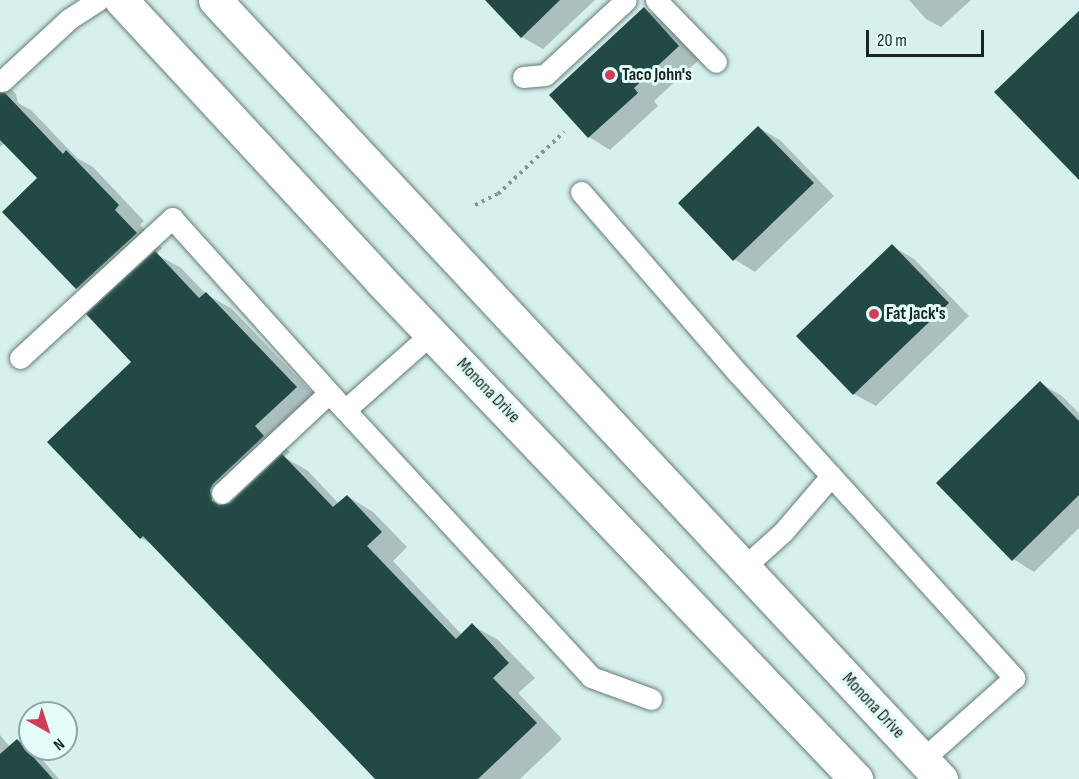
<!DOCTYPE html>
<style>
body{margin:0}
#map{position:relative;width:1079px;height:779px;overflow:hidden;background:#d6f0ec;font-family:"Sofia Sans Condensed",sans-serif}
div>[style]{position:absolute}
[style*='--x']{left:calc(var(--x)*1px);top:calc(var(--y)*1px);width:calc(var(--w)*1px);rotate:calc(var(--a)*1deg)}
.shadow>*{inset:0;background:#0003}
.building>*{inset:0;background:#224945}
.path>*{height:4px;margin-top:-2px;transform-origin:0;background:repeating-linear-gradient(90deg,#859795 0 3px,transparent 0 7.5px)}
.roads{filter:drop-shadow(0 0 2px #657c79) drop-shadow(0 0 2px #657c79)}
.lane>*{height:21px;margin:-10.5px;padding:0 10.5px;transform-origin:10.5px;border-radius:10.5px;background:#fff}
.secondary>*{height:33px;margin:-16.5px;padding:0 16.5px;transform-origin:16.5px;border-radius:16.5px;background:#fff}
.dots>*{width:16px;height:16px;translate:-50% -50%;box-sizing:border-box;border:3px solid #e3fdf9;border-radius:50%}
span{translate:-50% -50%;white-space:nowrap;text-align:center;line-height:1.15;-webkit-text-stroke:6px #e3fdf9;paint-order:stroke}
.poi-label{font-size:18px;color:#1a2322;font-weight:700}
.left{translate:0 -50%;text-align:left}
.street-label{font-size:18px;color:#1a2322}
.north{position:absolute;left:18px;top:701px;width:60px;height:60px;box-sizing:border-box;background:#e3fdf9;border:2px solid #93a6a3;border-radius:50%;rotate:141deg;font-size:16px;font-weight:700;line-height:24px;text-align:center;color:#1a2322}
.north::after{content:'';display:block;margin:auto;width:21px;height:27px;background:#ce3e5b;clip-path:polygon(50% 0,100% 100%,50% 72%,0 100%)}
.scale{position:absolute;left:866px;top:30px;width:118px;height:27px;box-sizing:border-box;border:3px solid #1a2322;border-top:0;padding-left:8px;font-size:18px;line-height:21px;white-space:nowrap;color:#1a2322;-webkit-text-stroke:4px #e3fdf9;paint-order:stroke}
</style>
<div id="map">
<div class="shadow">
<i style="clip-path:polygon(487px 0,595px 0,543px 49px,522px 37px)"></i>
<i style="clip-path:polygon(909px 0,971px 0,941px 27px,926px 19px)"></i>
<i style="clip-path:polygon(644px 9px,666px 22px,700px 59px,654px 101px,658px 106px,610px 150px,589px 137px)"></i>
<i style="clip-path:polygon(0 78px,16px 94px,18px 103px,31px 110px,77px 158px,93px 167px,144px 221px,140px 225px,162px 248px,156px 254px,181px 268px,206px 294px,232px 309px,322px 403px,280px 442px,290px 452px,284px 457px,308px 471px,339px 504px,347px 496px,373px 512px,407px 547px,393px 561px,462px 635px,472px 625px,498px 640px,535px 678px,518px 693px,562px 739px,520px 779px,377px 779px,155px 546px,141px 538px,134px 362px,102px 302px,77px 288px,39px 178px,5px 143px,0 147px)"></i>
<i style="clip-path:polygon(759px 128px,780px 140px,834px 196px,755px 272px,734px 259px)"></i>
<i style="clip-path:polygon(892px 246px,914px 259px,969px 316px,876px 406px,854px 394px)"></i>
<i style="clip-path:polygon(1040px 383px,1062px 396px,1079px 413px,1079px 528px,1034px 572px,1013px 559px)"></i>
<i style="clip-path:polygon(0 735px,10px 747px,17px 740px,33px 749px,59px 779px,0 779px)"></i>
</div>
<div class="building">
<i style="clip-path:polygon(485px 0,560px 0,521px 38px)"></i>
<i style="clip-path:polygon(644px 7px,679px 46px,634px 88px,638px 93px,588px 138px,549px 95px)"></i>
<i style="clip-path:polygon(1079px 11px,1079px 180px,994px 92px)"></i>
<i style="clip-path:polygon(0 93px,5px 93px,63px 154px,66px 150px,119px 205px,115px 210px,137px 233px,76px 289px,2px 212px,37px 178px,0 140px)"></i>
<i style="clip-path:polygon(758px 126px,814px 183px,733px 261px,678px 203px)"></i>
<i style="clip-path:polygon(892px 244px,949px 303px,853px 395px,796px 336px)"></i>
<i style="clip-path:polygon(155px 251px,199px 298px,206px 292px,297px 387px,255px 426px,264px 436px,213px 484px,210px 490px,212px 501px,219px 505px,230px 503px,282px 454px,333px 507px,347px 495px,382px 532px,367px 546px,456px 639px,472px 623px,509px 663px,493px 678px,537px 723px,478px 779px,375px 779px,143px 536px,140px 539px,47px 442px,131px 362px,86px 314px)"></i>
<i style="clip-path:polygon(1040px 381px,1079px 421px,1079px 495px,1012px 561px,936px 483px)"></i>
<i style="clip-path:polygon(17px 739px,53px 779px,0 779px,0 754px)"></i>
</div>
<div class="path">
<i style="--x:475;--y:205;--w:25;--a:-26"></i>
<i style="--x:498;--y:194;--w:91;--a:-43.2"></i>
</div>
<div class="roads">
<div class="lane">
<i style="--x:656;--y:0;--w:86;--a:45.9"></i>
<i style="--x:523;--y:77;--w:22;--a:-5"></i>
<i style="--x:545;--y:75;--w:110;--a:-42.8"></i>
<i style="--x:2;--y:81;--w:91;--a:-42.8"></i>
<i style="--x:69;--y:19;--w:35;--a:-33"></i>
<i style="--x:581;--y:192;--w:238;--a:49.1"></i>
<i style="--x:737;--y:372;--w:413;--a:47.8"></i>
<i style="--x:1014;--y:678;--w:122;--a:138.3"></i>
<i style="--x:432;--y:333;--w:116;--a:138.5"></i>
<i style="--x:345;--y:410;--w:363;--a:47.3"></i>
<i style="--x:591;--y:677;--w:64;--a:20.1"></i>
<i style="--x:20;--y:358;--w:207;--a:-42.6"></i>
<i style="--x:172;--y:218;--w:258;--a:48"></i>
<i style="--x:222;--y:493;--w:146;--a:-43.1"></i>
<i style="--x:744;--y:567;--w:52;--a:-41.9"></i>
<i style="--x:783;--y:532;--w:74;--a:-49.4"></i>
</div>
<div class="secondary">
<i style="--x:121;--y:0;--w:381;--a:47.2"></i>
<i style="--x:380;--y:280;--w:690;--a:46.35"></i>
<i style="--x:215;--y:0;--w:1065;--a:47.02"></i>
</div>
</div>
<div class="dots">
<i style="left:610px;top:75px;background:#ce3e5b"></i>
<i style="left:874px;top:314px;background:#ce3e5b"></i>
</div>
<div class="poi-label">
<span class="left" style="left:622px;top:75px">Taco John's</span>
<span class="left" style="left:886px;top:314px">Fat Jack's</span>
</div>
<div class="street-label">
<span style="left:488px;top:391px;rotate:46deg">Monona Drive</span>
<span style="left:873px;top:706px;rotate:47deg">Monona Drive</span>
</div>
<div class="north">N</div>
<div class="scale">20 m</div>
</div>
